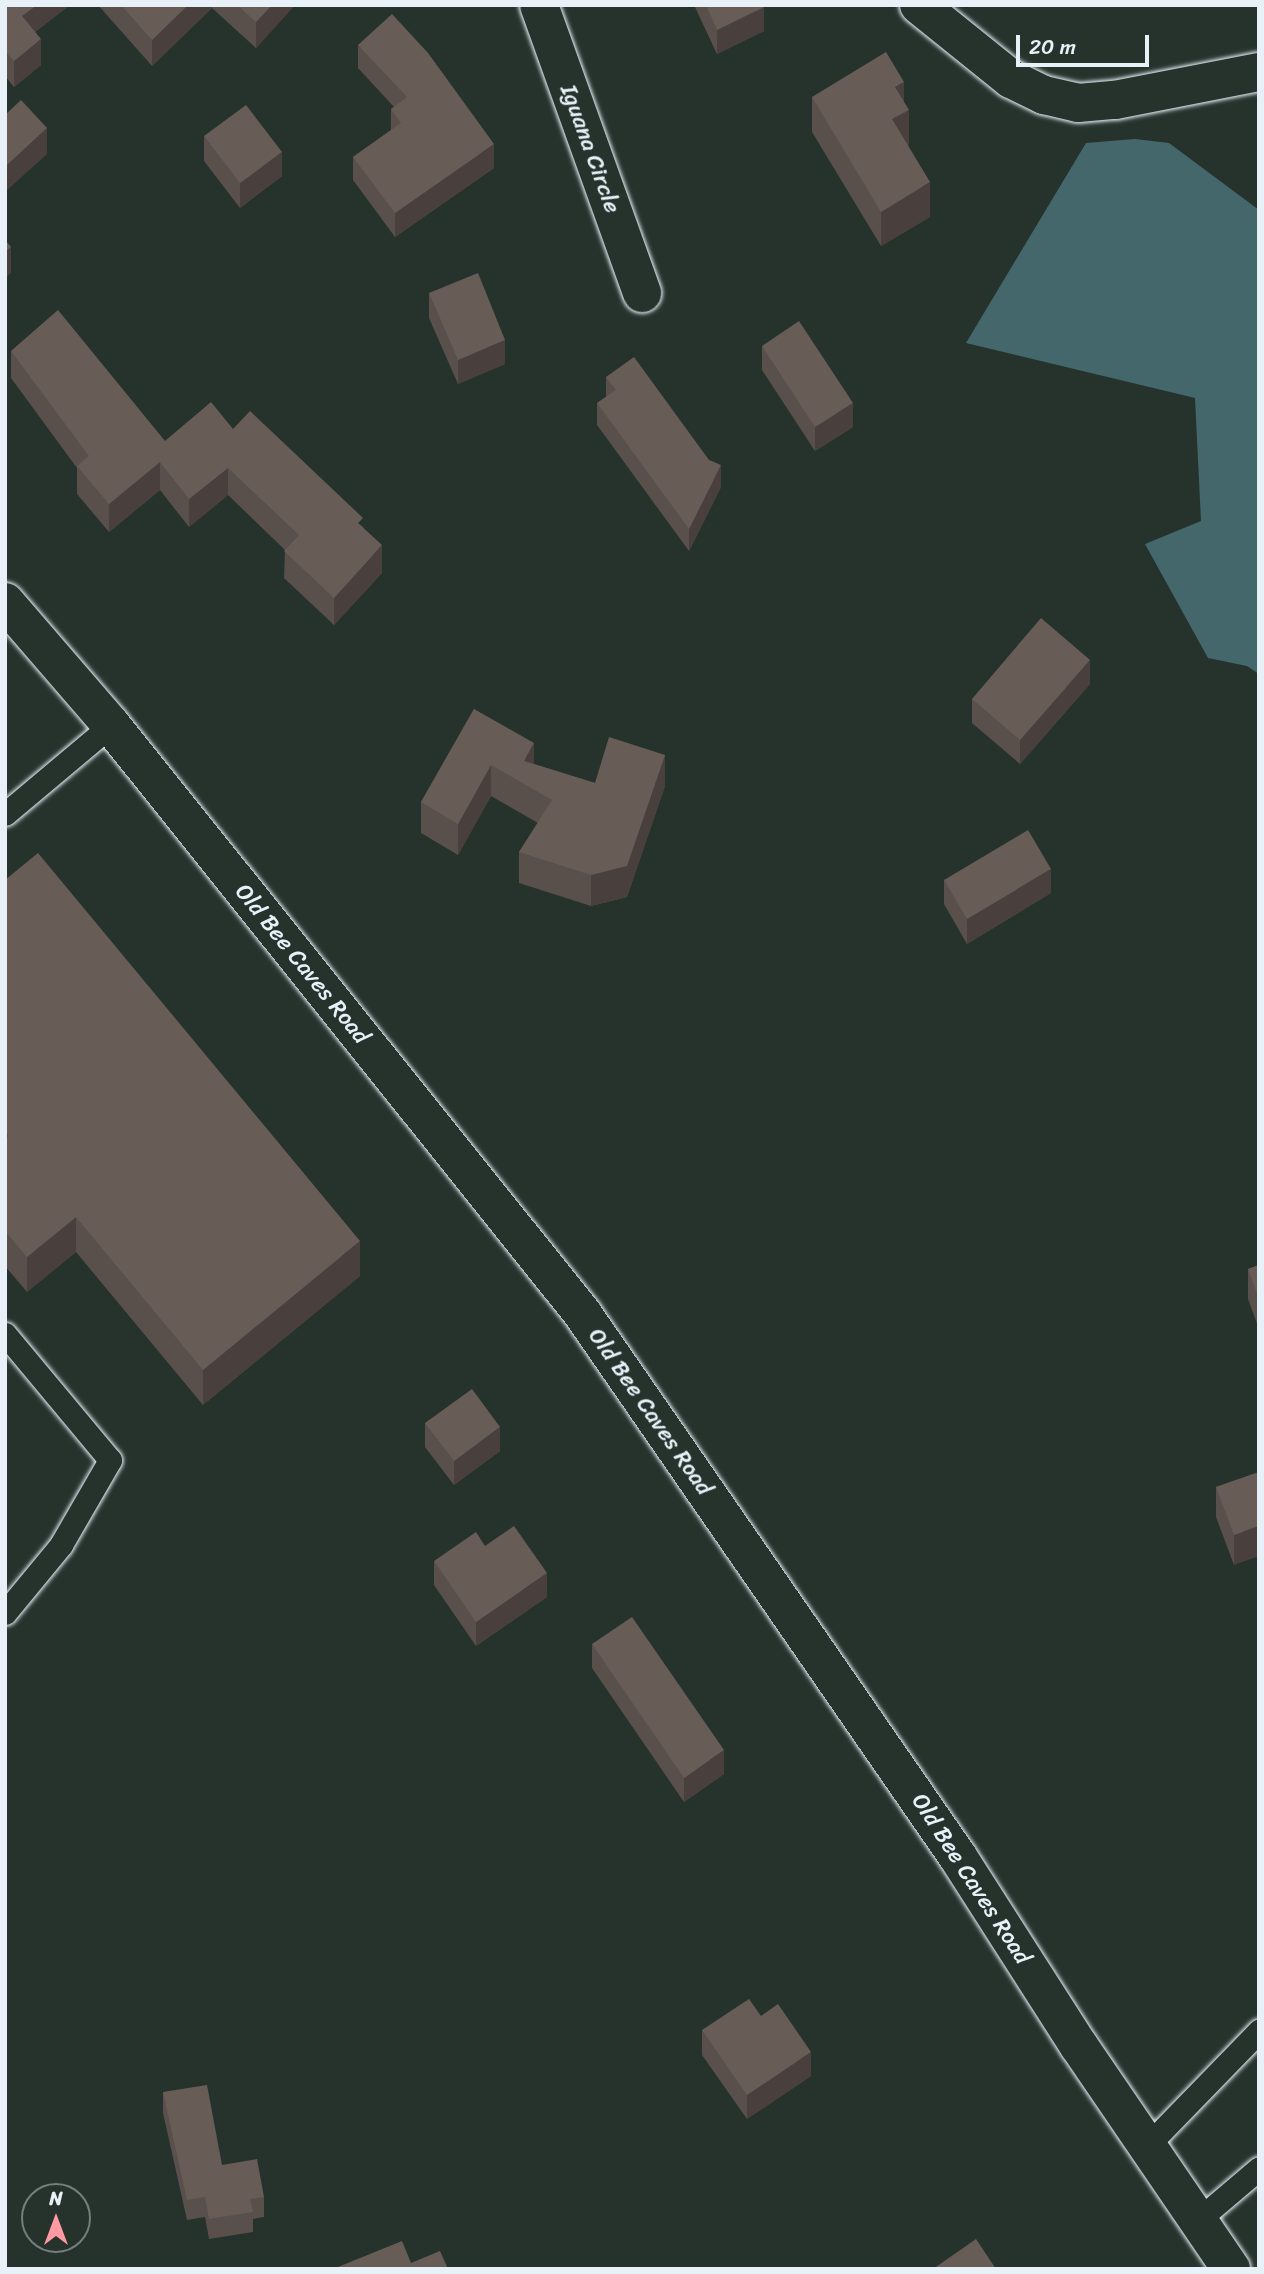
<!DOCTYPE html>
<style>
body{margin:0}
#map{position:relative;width:1264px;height:2274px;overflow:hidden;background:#26332d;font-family:Sriracha,sans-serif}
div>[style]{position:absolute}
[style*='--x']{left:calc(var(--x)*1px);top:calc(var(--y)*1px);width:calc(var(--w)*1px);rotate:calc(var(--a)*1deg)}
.water>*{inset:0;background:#44676b}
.roads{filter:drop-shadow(0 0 2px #e8f1f8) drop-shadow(0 0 2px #e8f1f8)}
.lane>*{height:23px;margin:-11.5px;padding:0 11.5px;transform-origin:11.5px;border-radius:11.5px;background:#26332d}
.street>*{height:38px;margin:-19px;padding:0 19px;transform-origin:19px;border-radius:19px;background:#26332d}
.secondary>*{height:38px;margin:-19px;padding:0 19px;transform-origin:19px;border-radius:19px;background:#26332d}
.wall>*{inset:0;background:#594f4b}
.shaded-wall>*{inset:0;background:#49403d}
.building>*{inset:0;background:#685c57}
span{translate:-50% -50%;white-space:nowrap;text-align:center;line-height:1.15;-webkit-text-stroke:6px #26332d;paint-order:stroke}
.street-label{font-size:23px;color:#e8f1f8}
.frame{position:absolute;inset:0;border:7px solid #e8f1f8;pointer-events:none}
.north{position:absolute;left:21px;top:2183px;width:70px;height:70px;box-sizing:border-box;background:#26332d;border:2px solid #747f7e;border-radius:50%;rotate:0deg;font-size:19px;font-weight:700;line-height:28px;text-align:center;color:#e8f1f8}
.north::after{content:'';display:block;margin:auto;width:24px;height:32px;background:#ff9aa2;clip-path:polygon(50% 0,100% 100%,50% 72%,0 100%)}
.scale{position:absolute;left:1016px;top:35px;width:133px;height:32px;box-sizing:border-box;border:4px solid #e8f1f8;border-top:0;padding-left:9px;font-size:21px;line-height:24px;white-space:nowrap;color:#e8f1f8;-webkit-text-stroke:5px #26332d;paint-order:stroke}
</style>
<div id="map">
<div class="water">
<i style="clip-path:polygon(1135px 139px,1169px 143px,1259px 210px,1259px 674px,1247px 666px,1208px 658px,1145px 544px,1201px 521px,1195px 398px,966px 343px,1086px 143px)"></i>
</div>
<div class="roads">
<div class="lane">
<i style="--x:5;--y:814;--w:138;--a:-40"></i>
<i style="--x:5;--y:1334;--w:164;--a:50.2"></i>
<i style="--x:110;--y:1460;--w:98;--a:120"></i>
<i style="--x:61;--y:1545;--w:88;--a:129.5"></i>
<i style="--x:1147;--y:2146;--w:161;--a:-45.8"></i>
<i style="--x:1198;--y:2220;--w:80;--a:-40.4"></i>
</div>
<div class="street">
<i style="--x:539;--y:5;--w:306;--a:70.3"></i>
<i style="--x:919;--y:5;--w:118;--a:38.8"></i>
<i style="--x:1011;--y:79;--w:37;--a:26"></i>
<i style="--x:1044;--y:95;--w:35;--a:13"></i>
<i style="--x:1078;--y:103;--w:37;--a:-5"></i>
<i style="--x:1115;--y:100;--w:147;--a:-11"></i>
</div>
<div class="secondary">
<i style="--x:5;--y:602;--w:162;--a:49.2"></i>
<i style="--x:111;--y:725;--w:753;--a:51.3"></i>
<i style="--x:582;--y:1313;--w:661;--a:55.35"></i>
<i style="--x:958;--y:1857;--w:224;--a:57.4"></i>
<i style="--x:1079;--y:2046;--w:270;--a:55.7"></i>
</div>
</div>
<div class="wall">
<i style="clip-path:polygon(5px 5px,70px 5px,35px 32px,41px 65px,14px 87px,5px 76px)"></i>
<i style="clip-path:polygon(98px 5px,295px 5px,256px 48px,212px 8px,152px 66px)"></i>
<i style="clip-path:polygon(694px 5px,763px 5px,764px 31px,717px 54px)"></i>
<i style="clip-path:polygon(358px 45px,494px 168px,395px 237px,353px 180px,353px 157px,391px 130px,391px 109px,394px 107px,358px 68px)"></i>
<i style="clip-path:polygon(812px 97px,904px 101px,909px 144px,908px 145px,930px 217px,881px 246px,812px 132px)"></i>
<i style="clip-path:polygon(204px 136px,282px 176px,240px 208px,204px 161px)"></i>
<i style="clip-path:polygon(429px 293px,505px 364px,458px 384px,429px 318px)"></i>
<i style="clip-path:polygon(762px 346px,853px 427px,815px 451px,762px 370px)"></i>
<i style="clip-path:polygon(11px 351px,165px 441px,233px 429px,363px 527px,382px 573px,334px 625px,284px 578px,285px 550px,228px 495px,189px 527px,160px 490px,109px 532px,77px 494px,77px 468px,11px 378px)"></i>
<i style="clip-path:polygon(606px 377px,721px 487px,689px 551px,597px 425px,597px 403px,606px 397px)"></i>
<i style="clip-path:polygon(1090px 684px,1020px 764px,972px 723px,972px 699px)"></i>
<i style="clip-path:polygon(474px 709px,534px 764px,595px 783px,665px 786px,627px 897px,591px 906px,519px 883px,519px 852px,538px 823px,491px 796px,458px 855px,421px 833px,421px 802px)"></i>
<i style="clip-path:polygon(5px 880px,360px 1276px,203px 1405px,76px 1252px,27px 1292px,5px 1266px)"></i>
<i style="clip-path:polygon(944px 880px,1051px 893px,967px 944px,944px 904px)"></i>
<i style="clip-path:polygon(1259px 1265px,1259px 1329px,1248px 1299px,1248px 1269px)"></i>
<i style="clip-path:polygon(425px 1423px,500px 1451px,454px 1485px,425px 1447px)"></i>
<i style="clip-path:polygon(1259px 1472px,1234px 1565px,1216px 1517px,1216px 1487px)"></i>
<i style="clip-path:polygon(434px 1561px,547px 1597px,476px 1646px,434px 1585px)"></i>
<i style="clip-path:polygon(592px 1644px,724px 1774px,684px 1802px,592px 1668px)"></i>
<i style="clip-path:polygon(761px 2016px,811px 2076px,747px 2119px,702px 2055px,702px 2030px)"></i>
<i style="clip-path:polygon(163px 2092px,222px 2165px,264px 2197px,264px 2217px,253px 2219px,253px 2232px,209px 2239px,205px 2217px,187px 2220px,163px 2113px)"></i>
</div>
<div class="shaded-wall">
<i style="clip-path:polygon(37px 5px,70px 5px,22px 42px,22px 16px)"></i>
<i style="clip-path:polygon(188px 5px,212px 5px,212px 8px,152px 66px,152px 40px)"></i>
<i style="clip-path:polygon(272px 5px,295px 5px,256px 48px,256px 22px)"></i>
<i style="clip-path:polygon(764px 7px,764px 31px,717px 54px,717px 30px)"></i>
<i style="clip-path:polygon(41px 39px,41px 65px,14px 87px,14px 61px)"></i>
<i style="clip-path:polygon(904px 82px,904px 113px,909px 110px,909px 144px,892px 154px,892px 119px,895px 87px)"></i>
<i style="clip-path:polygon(47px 128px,47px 154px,5px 192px,5px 167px)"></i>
<i style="clip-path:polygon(494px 144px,494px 168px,395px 237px,395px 213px)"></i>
<i style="clip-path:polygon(282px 152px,282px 176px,240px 208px,240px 183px)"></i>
<i style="clip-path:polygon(930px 182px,930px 217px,881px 246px,881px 212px)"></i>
<i style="clip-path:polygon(11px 247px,11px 273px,5px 278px,5px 252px)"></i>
<i style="clip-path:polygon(505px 340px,505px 364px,458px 384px,458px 360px)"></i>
<i style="clip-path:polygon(853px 403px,853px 427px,815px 451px,815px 427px)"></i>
<i style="clip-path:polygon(160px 462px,160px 490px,109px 532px,109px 504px)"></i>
<i style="clip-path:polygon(721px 465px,721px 487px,689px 551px,689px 529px)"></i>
<i style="clip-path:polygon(228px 468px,228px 495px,189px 527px,189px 499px)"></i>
<i style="clip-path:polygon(382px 545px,382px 573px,334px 625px,334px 598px)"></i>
<i style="clip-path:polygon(1090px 660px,1090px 684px,1020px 764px,1020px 740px)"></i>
<i style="clip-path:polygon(534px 743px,534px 774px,524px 761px)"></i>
<i style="clip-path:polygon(665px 755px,665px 786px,627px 897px,591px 906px,591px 875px)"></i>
<i style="clip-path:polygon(491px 765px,491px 796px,458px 855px,458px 824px)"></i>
<i style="clip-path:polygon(1051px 869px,1051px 893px,967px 944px,967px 919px)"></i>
<i style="clip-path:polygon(76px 1217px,76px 1252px,27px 1292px,27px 1257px)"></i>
<i style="clip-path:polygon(360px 1241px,360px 1276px,203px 1405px,203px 1370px)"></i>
<i style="clip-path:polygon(500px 1427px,500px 1451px,454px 1485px,454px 1461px)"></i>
<i style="clip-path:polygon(1259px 1526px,1259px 1556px,1234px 1565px,1234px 1535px)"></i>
<i style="clip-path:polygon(547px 1573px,547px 1597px,476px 1646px,476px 1622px)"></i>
<i style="clip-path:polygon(724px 1750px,724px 1774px,684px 1802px,684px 1778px)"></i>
<i style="clip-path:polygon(811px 2052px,811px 2076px,747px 2119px,747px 2095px)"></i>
</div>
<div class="building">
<i style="clip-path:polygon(5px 5px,37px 5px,22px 16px,41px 39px,14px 61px,5px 51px)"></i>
<i style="clip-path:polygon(121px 5px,188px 5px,152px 40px)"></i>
<i style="clip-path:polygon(237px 5px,272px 5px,256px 22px)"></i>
<i style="clip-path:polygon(706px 5px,763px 5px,764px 7px,717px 30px)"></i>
<i style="clip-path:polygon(392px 14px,428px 53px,494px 144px,395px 213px,353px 157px,401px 123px,391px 109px,407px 97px,358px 45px)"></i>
<i style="clip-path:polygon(886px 52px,904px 82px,895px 87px,909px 110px,892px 119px,930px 182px,881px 212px,812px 97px)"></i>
<i style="clip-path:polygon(21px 100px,47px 128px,5px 167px,5px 115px)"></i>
<i style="clip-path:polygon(246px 105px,282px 152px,240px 183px,204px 136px)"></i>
<i style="clip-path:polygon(5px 240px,11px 247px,5px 252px)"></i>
<i style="clip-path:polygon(478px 273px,505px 340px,458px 360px,429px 293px)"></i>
<i style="clip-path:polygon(58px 310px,165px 441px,211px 402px,233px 429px,250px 411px,363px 518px,358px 523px,382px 545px,334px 598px,284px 551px,299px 535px,228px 468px,189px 499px,160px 462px,109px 504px,77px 466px,89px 456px,11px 351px)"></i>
<i style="clip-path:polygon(799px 321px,853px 403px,815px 427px,762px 346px)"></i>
<i style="clip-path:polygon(634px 357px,709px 460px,721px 465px,689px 529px,597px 403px,616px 390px,606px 377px)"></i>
<i style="clip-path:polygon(1041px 618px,1090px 660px,1020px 740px,972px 699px)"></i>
<i style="clip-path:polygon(474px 709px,534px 743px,524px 761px,595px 783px,609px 737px,665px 755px,627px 866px,591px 875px,519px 852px,552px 800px,491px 765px,458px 824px,421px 802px)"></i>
<i style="clip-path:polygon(1028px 830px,1051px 869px,967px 919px,944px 880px)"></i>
<i style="clip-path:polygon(38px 853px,360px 1241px,203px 1370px,76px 1217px,27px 1257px,5px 1231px,5px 1139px,9px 1136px,5px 1132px,5px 880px)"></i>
<i style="clip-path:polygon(1259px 1265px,1259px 1299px,1248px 1269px)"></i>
<i style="clip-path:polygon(472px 1389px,500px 1427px,454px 1461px,425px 1423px)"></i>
<i style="clip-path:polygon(1259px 1472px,1259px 1526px,1234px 1535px,1216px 1487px)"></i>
<i style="clip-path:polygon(514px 1526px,547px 1573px,476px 1622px,434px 1561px,476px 1532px,485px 1546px)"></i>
<i style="clip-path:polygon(632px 1617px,724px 1750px,684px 1778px,592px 1644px)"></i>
<i style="clip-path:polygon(749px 1999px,761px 2016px,778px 2004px,811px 2052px,747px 2095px,702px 2030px)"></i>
<i style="clip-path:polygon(207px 2085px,222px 2165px,257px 2159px,264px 2197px,250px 2199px,253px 2212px,209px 2219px,205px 2197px,187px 2200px,163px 2092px)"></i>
<i style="clip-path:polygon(976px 2239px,996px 2269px,933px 2269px)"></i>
<i style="clip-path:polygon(402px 2241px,411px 2263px,440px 2251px,448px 2269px,333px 2269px)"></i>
</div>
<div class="street-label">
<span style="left:590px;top:149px;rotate:70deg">Iguana Circle</span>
<span style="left:302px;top:964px;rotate:51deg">Old Bee Caves Road</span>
<span style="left:650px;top:1412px;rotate:55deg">Old Bee Caves Road</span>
<span style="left:971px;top:1879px;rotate:57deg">Old Bee Caves Road</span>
</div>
<div class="frame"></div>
<div class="north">N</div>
<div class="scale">20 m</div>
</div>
